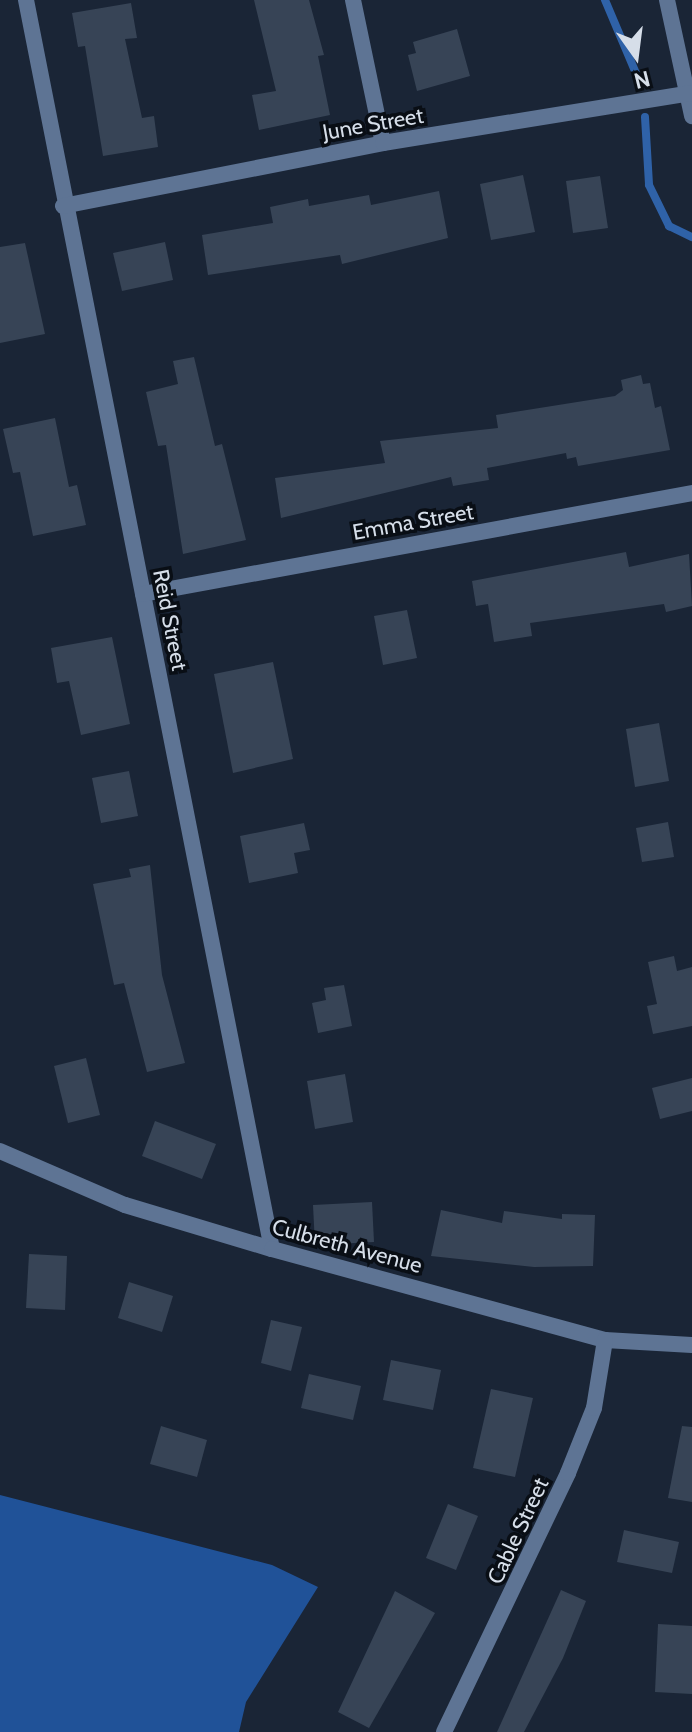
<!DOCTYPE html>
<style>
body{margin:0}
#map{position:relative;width:692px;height:1732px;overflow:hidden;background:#1a2536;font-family:Cabin,sans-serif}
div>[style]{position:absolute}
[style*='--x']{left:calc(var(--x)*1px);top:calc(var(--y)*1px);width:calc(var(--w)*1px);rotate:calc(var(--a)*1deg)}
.forest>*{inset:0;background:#205298}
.stream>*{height:8px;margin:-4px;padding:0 4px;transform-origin:4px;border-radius:4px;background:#2f62a8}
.building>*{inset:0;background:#374456}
.minor>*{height:16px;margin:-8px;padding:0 8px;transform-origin:8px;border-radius:8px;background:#5e7494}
span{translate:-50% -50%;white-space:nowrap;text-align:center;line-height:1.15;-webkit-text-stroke:7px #090e15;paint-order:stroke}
.street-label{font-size:22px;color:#d6dee9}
.north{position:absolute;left:596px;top:16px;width:80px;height:80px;-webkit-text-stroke:6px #090e15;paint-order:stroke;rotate:166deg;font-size:22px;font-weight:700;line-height:32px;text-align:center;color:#d6dee9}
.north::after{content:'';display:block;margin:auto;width:28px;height:36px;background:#d6dee9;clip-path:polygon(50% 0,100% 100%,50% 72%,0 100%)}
</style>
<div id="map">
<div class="forest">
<i style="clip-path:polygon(0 1495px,272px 1565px,318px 1587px,246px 1702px,239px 1732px,0 1732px)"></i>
</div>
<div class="stream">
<i style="--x:605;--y:0;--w:90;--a:67.1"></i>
<i style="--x:645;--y:117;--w:68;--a:86.6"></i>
<i style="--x:649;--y:185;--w:46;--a:64"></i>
<i style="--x:669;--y:226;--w:25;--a:26"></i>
</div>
<div class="building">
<i style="clip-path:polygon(254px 0,309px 0,324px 55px,318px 56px,330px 115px,259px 130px,252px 95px,276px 91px)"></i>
<i style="clip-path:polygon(131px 3px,137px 38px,125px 39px,142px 118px,154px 116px,158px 147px,103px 156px,85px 46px,78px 47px,72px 13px)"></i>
<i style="clip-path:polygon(457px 29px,470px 76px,417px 91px,408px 55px,416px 53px,413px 42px)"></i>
<i style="clip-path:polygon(523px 175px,535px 232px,491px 240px,480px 184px)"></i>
<i style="clip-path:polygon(600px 176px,608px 228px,573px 233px,566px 181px)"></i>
<i style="clip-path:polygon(439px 191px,448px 238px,342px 264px,340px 255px,208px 275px,202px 235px,273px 223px,270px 207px,308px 199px,309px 206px,369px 195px,371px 205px)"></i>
<i style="clip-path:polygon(165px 242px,173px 280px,122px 291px,113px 253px)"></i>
<i style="clip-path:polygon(25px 243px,45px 334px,0 343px,0 247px)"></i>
<i style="clip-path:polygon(194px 357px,215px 446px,222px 444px,246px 540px,183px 554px,166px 445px,158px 446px,146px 392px,178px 384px,173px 361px)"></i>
<i style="clip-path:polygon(641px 375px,643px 384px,650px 383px,655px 408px,661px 406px,670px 450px,578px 466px,576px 457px,567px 459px,566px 453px,487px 468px,489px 480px,453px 486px,451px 477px,281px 518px,275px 478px,385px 463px,380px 441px,498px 428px,496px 415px,615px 396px,623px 390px,621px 380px)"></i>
<i style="clip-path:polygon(55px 418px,69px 487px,77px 485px,86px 525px,33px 536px,20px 472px,13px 473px,3px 429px)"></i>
<i style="clip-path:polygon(626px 552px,629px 567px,689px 554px,692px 606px,666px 612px,664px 604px,530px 623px,532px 636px,494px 642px,488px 604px,476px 606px,472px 581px)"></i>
<i style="clip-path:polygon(407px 610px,417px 658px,383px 665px,374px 616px)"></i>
<i style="clip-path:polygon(112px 637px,130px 724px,81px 735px,69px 681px,57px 683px,51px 648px)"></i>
<i style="clip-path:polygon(273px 662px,293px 759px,233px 773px,214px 674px)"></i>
<i style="clip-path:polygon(659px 723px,669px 781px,635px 787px,626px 729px)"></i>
<i style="clip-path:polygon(129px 771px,138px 816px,101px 823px,92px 778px)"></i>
<i style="clip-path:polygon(668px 822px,674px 857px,642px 862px,636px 828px)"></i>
<i style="clip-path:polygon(304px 823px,310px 850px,294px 853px,298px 873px,249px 883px,240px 836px)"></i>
<i style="clip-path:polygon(150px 865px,162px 975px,185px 1063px,147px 1072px,124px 983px,114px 985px,93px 884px,131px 877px,129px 869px)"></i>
<i style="clip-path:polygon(674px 956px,677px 971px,692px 967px,692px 1026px,653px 1034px,647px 1006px,657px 1004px,648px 962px)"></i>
<i style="clip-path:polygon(344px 985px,352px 1026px,318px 1033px,312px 1003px,326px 1000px,324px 988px)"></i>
<i style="clip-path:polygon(86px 1058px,100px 1115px,68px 1123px,54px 1066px)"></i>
<i style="clip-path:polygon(345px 1074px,353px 1122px,315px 1129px,307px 1081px)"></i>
<i style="clip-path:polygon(692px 1078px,692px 1111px,660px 1119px,652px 1088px)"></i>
<i style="clip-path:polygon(155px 1121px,216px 1144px,202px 1179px,142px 1156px)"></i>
<i style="clip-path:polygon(372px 1202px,374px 1242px,315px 1245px,313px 1205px)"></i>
<i style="clip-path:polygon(441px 1210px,502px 1223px,504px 1211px,562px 1219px,562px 1214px,595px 1215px,593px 1266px,534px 1267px,431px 1256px)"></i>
<i style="clip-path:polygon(29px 1254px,67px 1256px,65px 1310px,26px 1308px)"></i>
<i style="clip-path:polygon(129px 1282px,173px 1296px,162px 1332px,118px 1318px)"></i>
<i style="clip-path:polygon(271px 1320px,302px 1327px,291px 1371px,261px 1363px)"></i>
<i style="clip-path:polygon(391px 1360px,441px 1370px,433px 1410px,383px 1400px)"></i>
<i style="clip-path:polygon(309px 1374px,361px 1386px,353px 1420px,301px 1408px)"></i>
<i style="clip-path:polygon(491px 1389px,533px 1398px,515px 1477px,473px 1468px)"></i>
<i style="clip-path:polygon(161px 1426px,207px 1440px,197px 1477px,150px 1464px)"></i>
<i style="clip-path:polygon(682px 1426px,692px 1427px,692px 1502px,668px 1498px)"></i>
<i style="clip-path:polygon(448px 1504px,478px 1516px,456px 1570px,426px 1558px)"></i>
<i style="clip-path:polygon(624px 1530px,679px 1542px,672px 1573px,617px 1562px)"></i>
<i style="clip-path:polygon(561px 1590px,586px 1601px,563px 1658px,524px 1732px,497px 1732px)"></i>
<i style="clip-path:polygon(395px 1591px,435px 1613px,369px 1728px,338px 1712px)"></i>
<i style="clip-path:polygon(658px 1624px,692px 1626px,692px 1694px,655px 1692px)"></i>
</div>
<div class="minor">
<i style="--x:26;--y:0;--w:1273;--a:78.86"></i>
<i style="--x:353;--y:0;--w:146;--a:78.2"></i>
<i style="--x:667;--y:0;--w:119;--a:77.8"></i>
<i style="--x:63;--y:206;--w:326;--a:-11.1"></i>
<i style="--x:383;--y:143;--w:313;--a:-9.2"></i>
<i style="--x:143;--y:594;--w:558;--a:-10.42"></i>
<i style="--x:0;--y:1151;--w:136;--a:23.4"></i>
<i style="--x:125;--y:1205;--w:153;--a:16.7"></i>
<i style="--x:272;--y:1249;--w:345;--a:15.3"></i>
<i style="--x:605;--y:1340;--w:87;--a:3.3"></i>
<i style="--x:444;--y:1732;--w:287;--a:-64.4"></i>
<i style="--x:568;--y:1473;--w:70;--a:-68.2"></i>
<i style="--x:594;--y:1408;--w:69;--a:-80.8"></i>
</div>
<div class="street-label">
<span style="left:373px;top:124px;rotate:-10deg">June Street</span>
<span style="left:413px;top:522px;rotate:-10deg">Emma Street</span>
<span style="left:170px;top:620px;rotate:79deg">Reid Street</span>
<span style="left:347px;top:1246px;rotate:15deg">Culbreth Avenue</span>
<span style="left:518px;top:1531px;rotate:-65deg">Cable Street</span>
</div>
<div class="north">N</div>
</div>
